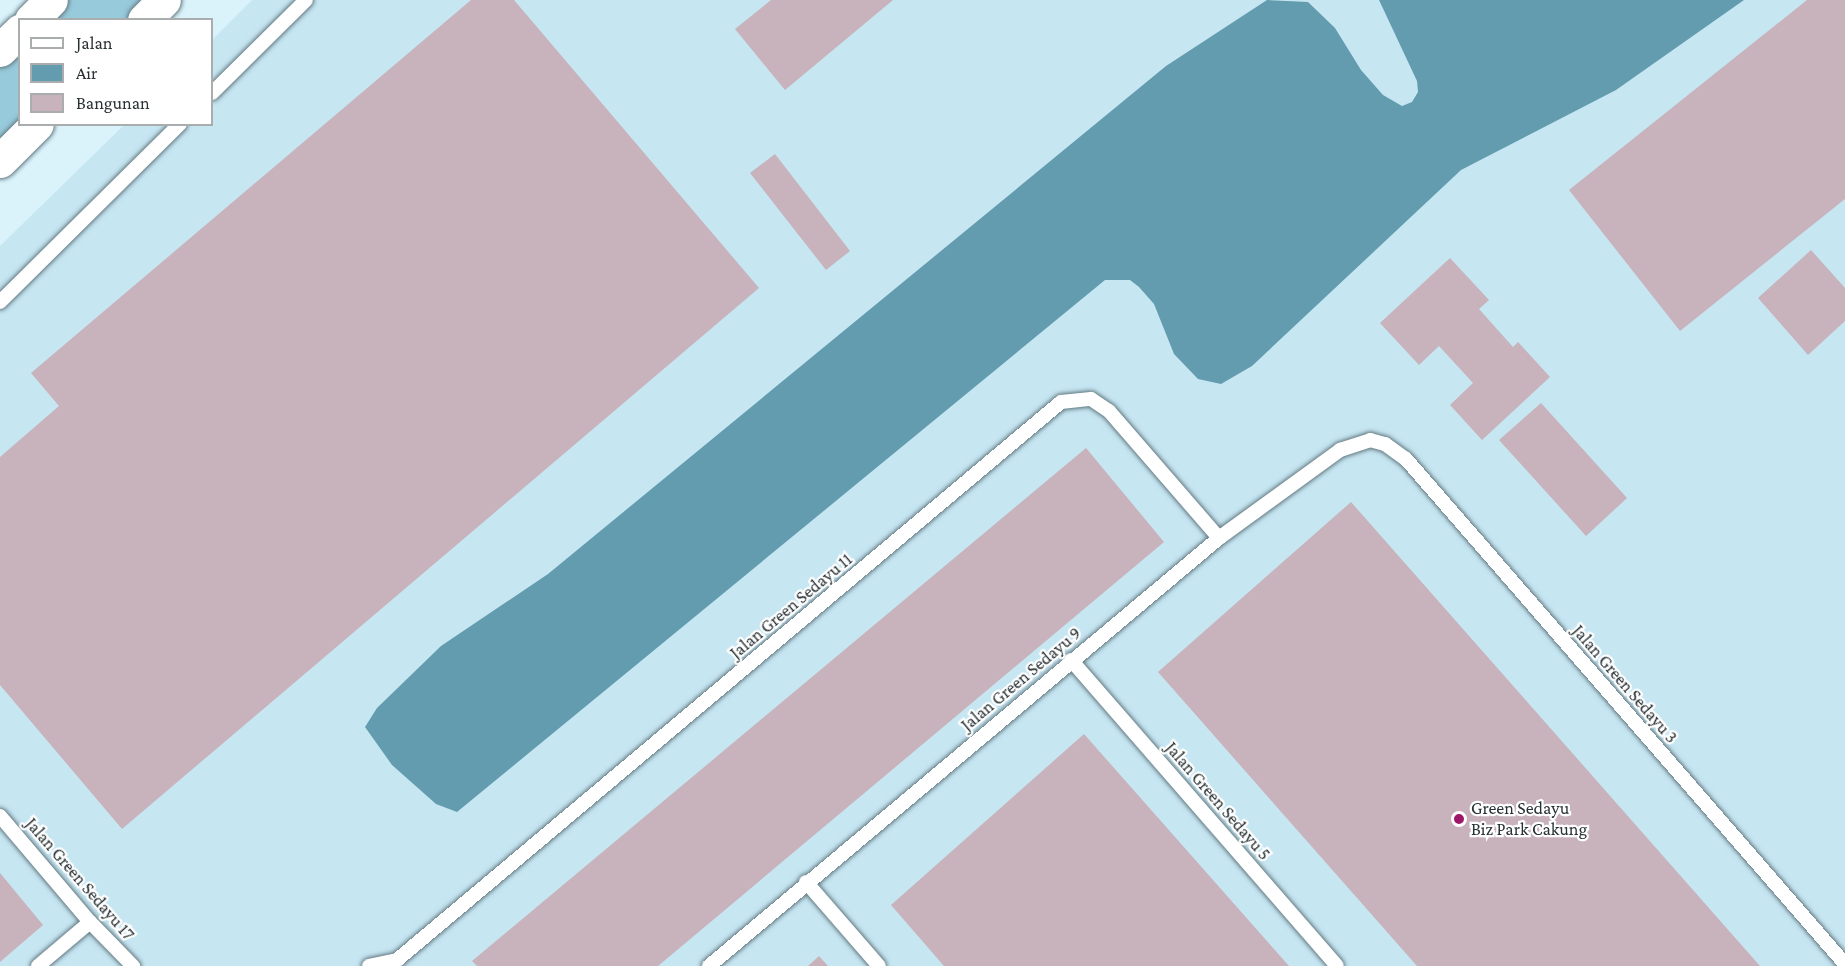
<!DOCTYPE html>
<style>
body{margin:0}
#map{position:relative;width:1845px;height:966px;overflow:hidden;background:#daf3fb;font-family:"Crimson Pro",serif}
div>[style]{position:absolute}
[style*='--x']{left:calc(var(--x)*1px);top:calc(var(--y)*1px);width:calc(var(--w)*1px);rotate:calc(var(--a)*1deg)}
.built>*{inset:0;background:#c6e6f2}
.green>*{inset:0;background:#97cadb}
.water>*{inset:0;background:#639caf}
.building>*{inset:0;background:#c8b2bb}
.roads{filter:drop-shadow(0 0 2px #647a82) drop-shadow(0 0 2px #647a82)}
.lane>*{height:14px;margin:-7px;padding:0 7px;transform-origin:7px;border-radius:7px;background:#fff}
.secondary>*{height:33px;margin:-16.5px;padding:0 16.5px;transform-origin:16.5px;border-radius:16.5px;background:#fff}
.dots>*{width:16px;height:16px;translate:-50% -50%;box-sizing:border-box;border:3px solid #fff;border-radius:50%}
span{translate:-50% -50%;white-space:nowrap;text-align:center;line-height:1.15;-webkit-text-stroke:4.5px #fff;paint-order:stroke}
.street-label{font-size:18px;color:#283134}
.poi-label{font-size:18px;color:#283134}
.left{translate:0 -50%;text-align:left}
.legend{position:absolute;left:18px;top:18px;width:195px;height:108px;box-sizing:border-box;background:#fff;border:2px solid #a9adae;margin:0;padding:8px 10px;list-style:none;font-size:18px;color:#283134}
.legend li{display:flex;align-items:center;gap:12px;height:30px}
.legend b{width:30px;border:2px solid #a9adae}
</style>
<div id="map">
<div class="built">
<i style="clip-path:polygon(252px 0,1845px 0,1845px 966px,0 966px,0 246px,124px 125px,212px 124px,212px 40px)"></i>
</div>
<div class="green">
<i style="clip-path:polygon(51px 0,164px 0,144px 19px,31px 20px)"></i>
<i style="clip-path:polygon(19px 31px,20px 124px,0 161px,0 50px)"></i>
</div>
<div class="water">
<i style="clip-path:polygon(1267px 0,1308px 2px,1335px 28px,1361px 70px,1383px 95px,1402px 106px,1412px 102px,1418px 92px,1417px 81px,1379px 0,1744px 0,1616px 90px,1461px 170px,1252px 366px,1221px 384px,1198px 379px,1174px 354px,1154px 304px,1139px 287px,1130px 280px,1105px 280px,457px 812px,436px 804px,392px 765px,365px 727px,377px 708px,441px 646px,548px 574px,1166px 66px)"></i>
</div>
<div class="building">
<i style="clip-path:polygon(471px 0,514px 0,759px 288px,122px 829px,0 685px,0 457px,59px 406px,31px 373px)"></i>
<i style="clip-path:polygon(771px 0,893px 0,785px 90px,735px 29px)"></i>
<i style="clip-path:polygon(1807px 0,1845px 0,1845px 199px,1680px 331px,1569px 190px)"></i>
<i style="clip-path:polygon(775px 154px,850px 251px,826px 270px,750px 173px)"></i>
<i style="clip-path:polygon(1811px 250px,1845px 288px,1845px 321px,1808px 355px,1758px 298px)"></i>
<i style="clip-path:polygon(1450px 258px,1489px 300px,1479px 309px,1513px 347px,1518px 342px,1550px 377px,1482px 440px,1450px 405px,1473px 383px,1439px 346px,1419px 365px,1380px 323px)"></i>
<i style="clip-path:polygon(1541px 403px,1627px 498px,1586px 536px,1499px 440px)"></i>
<i style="clip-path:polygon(1086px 448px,1164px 542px,658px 966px,477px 966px,472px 961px)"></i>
<i style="clip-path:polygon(1351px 502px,1760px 966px,1417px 966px,1158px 672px)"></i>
<i style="clip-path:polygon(1084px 734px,1289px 966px,944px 966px,891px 905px)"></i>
<i style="clip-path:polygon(0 873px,43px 925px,0 962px)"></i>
<i style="clip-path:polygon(819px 956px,828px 966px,808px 966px)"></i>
</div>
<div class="roads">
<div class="lane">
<i style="--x:212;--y:93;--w:132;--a:-44.7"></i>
<i style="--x:0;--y:302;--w:253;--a:-44.7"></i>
<i style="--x:1071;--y:660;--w:405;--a:49"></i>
<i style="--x:0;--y:816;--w:139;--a:49.7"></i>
<i style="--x:90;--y:922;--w:62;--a:45.7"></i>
<i style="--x:806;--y:882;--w:111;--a:49"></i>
<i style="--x:38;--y:966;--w:68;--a:-40.2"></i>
<i style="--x:369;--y:966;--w:29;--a:-12"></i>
<i style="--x:397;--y:960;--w:867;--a:-40.04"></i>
<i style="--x:1061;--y:402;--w:30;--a:-6"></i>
<i style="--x:1091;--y:399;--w:22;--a:34"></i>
<i style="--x:1109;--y:411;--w:168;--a:49.1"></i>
<i style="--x:709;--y:966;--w:666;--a:-40"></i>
<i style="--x:1219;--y:538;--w:150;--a:-36"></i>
<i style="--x:1340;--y:450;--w:32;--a:-18"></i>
<i style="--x:1370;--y:440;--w:16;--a:15"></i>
<i style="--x:1385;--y:444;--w:26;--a:36"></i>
<i style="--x:1406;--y:459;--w:669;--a:49"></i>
</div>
<div class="secondary">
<i style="--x:31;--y:20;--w:28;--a:-45"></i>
<i style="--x:144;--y:20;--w:28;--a:-45"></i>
<i style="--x:0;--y:50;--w:28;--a:-44"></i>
<i style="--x:0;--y:161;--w:52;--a:-45"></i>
</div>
</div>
<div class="dots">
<i style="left:1459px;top:819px;background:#9e1869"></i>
</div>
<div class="street-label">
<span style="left:791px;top:606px;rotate:-40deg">Jalan Green Sedayu 11</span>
<span style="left:1021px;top:679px;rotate:-40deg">Jalan Green Sedayu 9</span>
<span style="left:1625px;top:684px;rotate:49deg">Jalan Green Sedayu 3</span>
<span style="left:1218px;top:801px;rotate:49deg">Jalan Green Sedayu 5</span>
<span style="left:80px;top:879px;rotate:49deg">Jalan Green Sedayu 17</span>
</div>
<div class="poi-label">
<span class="left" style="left:1471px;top:819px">Green Sedayu<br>Biz Park Cakung</span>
</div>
<ul class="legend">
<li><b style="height:8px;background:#fff"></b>Jalan</li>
<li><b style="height:16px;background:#639caf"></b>Air</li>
<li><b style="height:16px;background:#c8b2bb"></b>Bangunan</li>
</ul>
</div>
